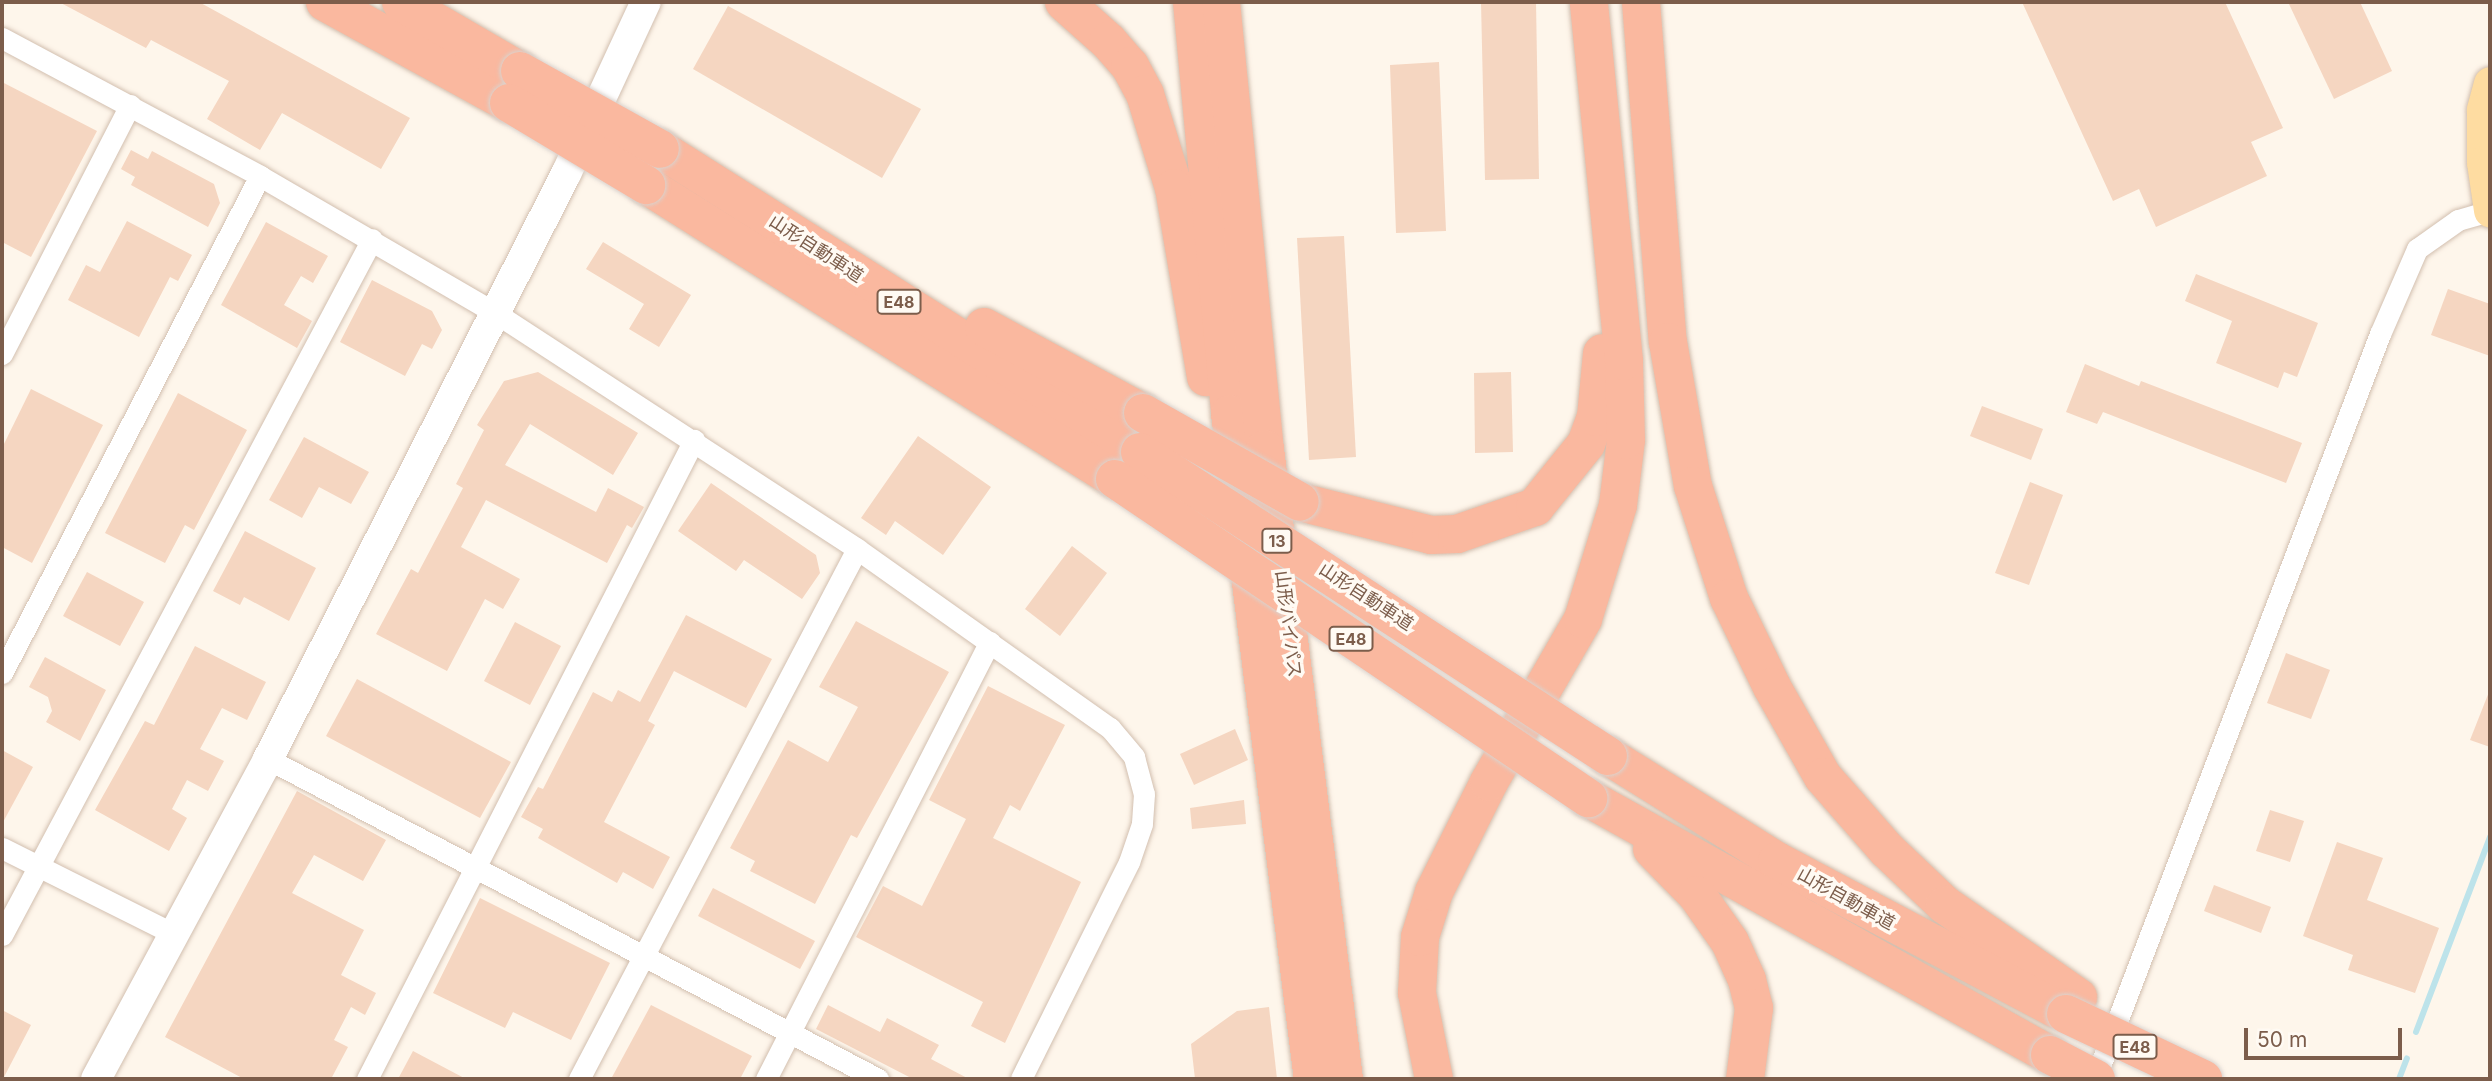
<!DOCTYPE html>
<meta charset="utf-8">
<style>
body{margin:0}
#map{position:relative;width:2492px;height:1081px;overflow:hidden;background:#fef6eb;font-family:Inter,"Noto Sans JP",sans-serif}
div>[style]{position:absolute}
[style*='--x']{left:calc(var(--x)*1px);top:calc(var(--y)*1px);width:calc(var(--w)*1px);rotate:calc(var(--a)*1deg)}
.stream>*{height:6px;margin:-3px;padding:0 3px;transform-origin:3px;border-radius:3px;background:#bde3ea}
.building>*{inset:0;background:#f5d6c1}
.roads{filter:drop-shadow(0 0 2px #d2bfaf) drop-shadow(0 0 2px #d2bfaf)}
.street>*{height:21px;margin:-10.5px;padding:0 10.5px;transform-origin:10.5px;border-radius:10.5px;background:#fff}
.secondary>*{height:30px;margin:-15px;padding:0 15px;transform-origin:15px;border-radius:15px;background:#fff}
.primary>*{height:33px;margin:-16.5px;padding:0 16.5px;transform-origin:16.5px;border-radius:16.5px;background:#fedca1}
.highway>*{height:38px;margin:-19px;padding:0 19px;transform-origin:19px;border-radius:19px;background:#fab89f}
.bridges{filter:drop-shadow(0 0 2px #dad2cd) drop-shadow(0 0 2px #dad2cd)}
.highway-bridge>*{height:38px;margin:-19px;padding:0 19px;transform-origin:19px;border-radius:19px;background:#fab89f}
span{translate:-50% -50%;white-space:nowrap;text-align:center;line-height:1.15;-webkit-text-stroke:7px #fffaf3;paint-order:stroke}
.shield-label span{padding:2px 5px;background:#fffaf3;border:2px solid;border-radius:5px;-webkit-text-stroke-width:0}
.shield-label{font-size:16px;color:#7c5d4b;font-weight:700}
.street-label{font-size:18px;color:#7c5d4b}
.frame{position:absolute;inset:0;border:4px solid #7c5d4b;pointer-events:none}
.scale{position:absolute;left:2244px;top:1028px;width:158px;height:32px;box-sizing:border-box;border:4px solid #7c5d4b;border-top:0;padding-left:9px;font-size:21px;line-height:24px;white-space:nowrap;color:#7c5d4b;-webkit-text-stroke:5px #fffaf3;paint-order:stroke}
</style>
<div id="map">
<div class="stream">
<i style="--x:2416;--y:1032;--w:209;--a:-69.2"></i>
<i style="--x:2399;--y:1079;--w:22;--a:-69"></i>
</div>
<div class="building">
<i style="clip-path:polygon(59px 2px,199px 2px,410px 118px,381px 169px,282px 113px,260px 150px,207px 119px,229px 81px,151px 40px,146px 48px)"></i>
<i style="clip-path:polygon(1481px 2px,1536px 2px,1539px 179px,1485px 180px)"></i>
<i style="clip-path:polygon(2022px 2px,2225px 2px,2283px 128px,2251px 142px,2267px 176px,2156px 227px,2139px 189px,2113px 201px)"></i>
<i style="clip-path:polygon(2288px 2px,2360px 2px,2392px 71px,2334px 99px)"></i>
<i style="clip-path:polygon(728px 6px,921px 109px,882px 178px,693px 69px)"></i>
<i style="clip-path:polygon(1439px 62px,1446px 231px,1396px 233px,1390px 65px)"></i>
<i style="clip-path:polygon(2px 82px,97px 131px,31px 257px,2px 242px)"></i>
<i style="clip-path:polygon(131px 150px,148px 159px,152px 151px,214px 184px,220px 203px,208px 227px,131px 185px,135px 177px,121px 169px)"></i>
<i style="clip-path:polygon(127px 221px,192px 255px,178px 281px,170px 277px,139px 337px,68px 300px,86px 265px,100px 272px)"></i>
<i style="clip-path:polygon(266px 222px,328px 256px,313px 283px,301px 276px,284px 305px,312px 321px,297px 348px,221px 305px)"></i>
<i style="clip-path:polygon(1344px 236px,1356px 457px,1309px 460px,1297px 238px)"></i>
<i style="clip-path:polygon(603px 242px,691px 295px,659px 347px,629px 329px,644px 304px,586px 269px)"></i>
<i style="clip-path:polygon(2196px 274px,2318px 323px,2297px 377px,2284px 372px,2278px 388px,2216px 363px,2232px 321px,2185px 301px)"></i>
<i style="clip-path:polygon(372px 280px,432px 311px,442px 330px,432px 349px,422px 344px,405px 376px,340px 342px)"></i>
<i style="clip-path:polygon(2448px 289px,2490px 304px,2490px 356px,2431px 335px)"></i>
<i style="clip-path:polygon(2085px 364px,2139px 386px,2141px 381px,2302px 443px,2286px 483px,2103px 412px,2097px 424px,2066px 412px)"></i>
<i style="clip-path:polygon(538px 372px,638px 433px,613px 475px,530px 424px,505px 465px,596px 512px,608px 488px,644px 507px,632px 528px,627px 525px,607px 563px,486px 500px,461px 547px,520px 579px,503px 609px,485px 599px,447px 671px,376px 634px,411px 569px,418px 573px,463px 488px,456px 484px,484px 430px,477px 425px,504px 381px)"></i>
<i style="clip-path:polygon(1511px 372px,1513px 452px,1475px 453px,1474px 373px)"></i>
<i style="clip-path:polygon(31px 389px,103px 425px,32px 563px,2px 547px,2px 448px)"></i>
<i style="clip-path:polygon(178px 393px,247px 430px,194px 530px,185px 525px,165px 563px,105px 533px)"></i>
<i style="clip-path:polygon(1982px 406px,2043px 429px,2031px 460px,1970px 436px)"></i>
<i style="clip-path:polygon(918px 436px,991px 487px,943px 555px,895px 521px,886px 535px,861px 518px)"></i>
<i style="clip-path:polygon(304px 437px,369px 472px,351px 504px,319px 487px,302px 518px,269px 500px)"></i>
<i style="clip-path:polygon(2030px 482px,2063px 495px,2029px 585px,1995px 573px)"></i>
<i style="clip-path:polygon(711px 483px,816px 555px,820px 573px,802px 599px,744px 560px,736px 571px,678px 531px)"></i>
<i style="clip-path:polygon(245px 531px,316px 568px,289px 621px,244px 597px,240px 605px,213px 591px)"></i>
<i style="clip-path:polygon(1072px 546px,1107px 573px,1060px 636px,1025px 609px)"></i>
<i style="clip-path:polygon(87px 572px,144px 602px,120px 646px,63px 616px)"></i>
<i style="clip-path:polygon(686px 615px,772px 659px,746px 708px,674px 671px,648px 721px,655px 725px,604px 822px,670px 857px,653px 889px,623px 872px,617px 883px,538px 838px,543px 829px,521px 817px,538px 787px,543px 789px,593px 692px,612px 702px,618px 690px,640px 702px)"></i>
<i style="clip-path:polygon(856px 621px,949px 672px,857px 838px,851px 835px,815px 904px,750px 871px,755px 861px,730px 848px,788px 740px,828px 762px,858px 707px,819px 687px)"></i>
<i style="clip-path:polygon(515px 622px,561px 646px,530px 705px,484px 681px)"></i>
<i style="clip-path:polygon(195px 646px,266px 682px,247px 720px,222px 708px,200px 749px,224px 761px,208px 791px,187px 780px,172px 809px,187px 818px,169px 851px,95px 810px,145px 721px,154px 725px)"></i>
<i style="clip-path:polygon(2286px 653px,2330px 670px,2311px 719px,2267px 703px)"></i>
<i style="clip-path:polygon(45px 657px,106px 690px,80px 741px,46px 722px,52px 711px,48px 697px,29px 687px)"></i>
<i style="clip-path:polygon(357px 679px,511px 762px,480px 818px,326px 736px)"></i>
<i style="clip-path:polygon(988px 686px,1065px 725px,1020px 811px,1010px 805px,993px 838px,1081px 882px,1005px 1043px,971px 1026px,983px 1002px,856px 937px,883px 886px,922px 906px,966px 819px,929px 800px)"></i>
<i style="clip-path:polygon(2489px 692px,2490px 692px,2490px 747px,2470px 740px)"></i>
<i style="clip-path:polygon(1235px 729px,1248px 760px,1194px 785px,1180px 754px)"></i>
<i style="clip-path:polygon(2px 750px,33px 767px,2px 824px)"></i>
<i style="clip-path:polygon(297px 791px,386px 840px,363px 881px,314px 855px,292px 893px,364px 930px,341px 975px,376px 993px,365px 1015px,351px 1007px,334px 1040px,348px 1047px,331px 1079px,244px 1079px,165px 1037px)"></i>
<i style="clip-path:polygon(1244px 800px,1246px 824px,1192px 829px,1190px 808px)"></i>
<i style="clip-path:polygon(2270px 810px,2304px 821px,2290px 862px,2256px 851px)"></i>
<i style="clip-path:polygon(2337px 842px,2383px 858px,2367px 900px,2439px 928px,2415px 993px,2348px 970px,2353px 955px,2303px 936px)"></i>
<i style="clip-path:polygon(2214px 885px,2271px 907px,2261px 933px,2204px 911px)"></i>
<i style="clip-path:polygon(713px 888px,815px 941px,800px 969px,698px 916px)"></i>
<i style="clip-path:polygon(480px 898px,610px 963px,571px 1040px,513px 1012px,505px 1028px,433px 993px)"></i>
<i style="clip-path:polygon(651px 1005px,752px 1056px,740px 1079px,611px 1079px)"></i>
<i style="clip-path:polygon(828px 1005px,880px 1032px,887px 1018px,939px 1045px,931px 1059px,969px 1079px,913px 1079px,816px 1029px)"></i>
<i style="clip-path:polygon(1269px 1007px,1277px 1079px,1195px 1079px,1191px 1044px,1237px 1011px)"></i>
<i style="clip-path:polygon(2px 1010px,31px 1025px,3px 1079px,2px 1079px)"></i>
<i style="clip-path:polygon(413px 1051px,466px 1079px,398px 1079px)"></i>
</div>
<div class="roads">
<div class="street">
<i style="--x:2;--y:38;--w:293;--a:28.1"></i>
<i style="--x:260;--y:176;--w:271;--a:30.2"></i>
<i style="--x:494;--y:312;--w:434;--a:33.1"></i>
<i style="--x:857;--y:549;--w:310;--a:35.3"></i>
<i style="--x:1110;--y:728;--w:38;--a:50"></i>
<i style="--x:1134;--y:757;--w:38;--a:75"></i>
<i style="--x:1144;--y:794;--w:30;--a:94"></i>
<i style="--x:1142;--y:824;--w:40;--a:108.9"></i>
<i style="--x:1129;--y:862;--w:242;--a:116.5"></i>
<i style="--x:2;--y:354;--w:280;--a:-62.8"></i>
<i style="--x:2;--y:673;--w:560;--a:-62.57"></i>
<i style="--x:268;--y:759;--w:689;--a:27.68"></i>
<i style="--x:2;--y:848;--w:192;--a:26.6"></i>
<i style="--x:2;--y:935;--w:788;--a:-62"></i>
<i style="--x:367;--y:1079;--w:718;--a:-62.9"></i>
<i style="--x:579;--y:1079;--w:598;--a:-62.32"></i>
<i style="--x:766;--y:1079;--w:491;--a:-62.9"></i>
<i style="--x:2095;--y:1079;--w:798;--a:-69.07"></i>
<i style="--x:2380;--y:334;--w:93;--a:-66.5"></i>
<i style="--x:2417;--y:249;--w:50;--a:-35.3"></i>
<i style="--x:2458;--y:220;--w:33;--a:-16"></i>
</div>
<div class="secondary">
<i style="--x:96;--y:1079;--w:363;--a:-61.7"></i>
<i style="--x:268;--y:759;--w:657;--a:-63.01"></i>
<i style="--x:566;--y:174;--w:190;--a:-65.1"></i>
</div>
<div class="primary">
<i style="--x:2490;--y:83;--w:28;--a:105"></i>
<i style="--x:2483;--y:110;--w:52;--a:90"></i>
<i style="--x:2483;--y:162;--w:49;--a:81.7"></i>
</div>
<div class="highway">
<i style="--x:325;--y:2;--w:210;--a:28.8"></i>
<i style="--x:401;--y:2;--w:138;--a:30.1"></i>
<i style="--x:1064;--y:2;--w:59;--a:41.6"></i>
<i style="--x:1108;--y:41;--w:33;--a:49"></i>
<i style="--x:1130;--y:66;--w:32;--a:62"></i>
<i style="--x:1145;--y:94;--w:98;--a:72.9"></i>
<i style="--x:1174;--y:188;--w:192;--a:80.4"></i>
<i style="--x:1192;--y:2;--w:414;--a:84.7"></i>
<i style="--x:1230;--y:414;--w:670;--a:82.89"></i>
<i style="--x:1221;--y:2;--w:449;--a:84.4"></i>
<i style="--x:1265;--y:449;--w:635;--a:82.85"></i>
<i style="--x:1641;--y:2;--w:341;--a:85.5"></i>
<i style="--x:1668;--y:342;--w:146;--a:80.2"></i>
<i style="--x:1693;--y:486;--w:118;--a:72.2"></i>
<i style="--x:1729;--y:598;--w:99;--a:64.2"></i>
<i style="--x:1772;--y:687;--w:103;--a:60.5"></i>
<i style="--x:1823;--y:777;--w:97;--a:48.8"></i>
<i style="--x:1887;--y:850;--w:80;--a:43.5"></i>
<i style="--x:1945;--y:905;--w:162;--a:34.7"></i>
<i style="--x:660;--y:149;--w:568;--a:32.26"></i>
<i style="--x:646;--y:185;--w:554;--a:32.08"></i>
<i style="--x:984;--y:327;--w:181;--a:28.4"></i>
<i style="--x:1300;--y:502;--w:135;--a:14.1"></i>
<i style="--x:1431;--y:535;--w:26;--a:-2"></i>
<i style="--x:1457;--y:534;--w:83;--a:-19.1"></i>
<i style="--x:1535;--y:507;--w:81;--a:-51"></i>
<i style="--x:1586;--y:444;--w:29;--a:-70"></i>
<i style="--x:1596;--y:417;--w:64;--a:-84.6"></i>
<i style="--x:1608;--y:756;--w:199;--a:31.9"></i>
<i style="--x:1777;--y:861;--w:317;--a:27.9"></i>
<i style="--x:1588;--y:798;--w:529;--a:29.09"></i>
<i style="--x:1652;--y:849;--w:64;--a:45.6"></i>
<i style="--x:1697;--y:895;--w:57;--a:54.9"></i>
<i style="--x:1730;--y:942;--w:42;--a:65.9"></i>
<i style="--x:1747;--y:980;--w:29;--a:76"></i>
<i style="--x:1754;--y:1008;--w:72;--a:97.2"></i>
<i style="--x:1434;--y:1079;--w:88;--a:-101.2"></i>
<i style="--x:1417;--y:993;--w:56;--a:-86.9"></i>
<i style="--x:1420;--y:937;--w:47;--a:-72.7"></i>
<i style="--x:1434;--y:892;--w:123;--a:-63.4"></i>
<i style="--x:1489;--y:782;--w:188;--a:-60"></i>
<i style="--x:1583;--y:619;--w:119;--a:-72.9"></i>
<i style="--x:1618;--y:505;--w:65;--a:-83"></i>
<i style="--x:1626;--y:440;--w:79;--a:-91.5"></i>
<i style="--x:1624;--y:361;--w:361;--a:-95.6"></i>
</div>
</div>
<div class="bridges">
<div class="highway-bridge">
<i style="--x:520;--y:71;--w:160;--a:29.1"></i>
<i style="--x:509;--y:103;--w:160;--a:30.9"></i>
<i style="--x:1143;--y:413;--w:180;--a:29.5"></i>
<i style="--x:1140;--y:452;--w:558;--a:33.01"></i>
<i style="--x:1115;--y:479;--w:571;--a:34"></i>
<i style="--x:2066;--y:1014;--w:152;--a:25.4"></i>
<i style="--x:2050;--y:1055;--w:52;--a:27.6"></i>
</div>
</div>
<div class="shield-label">
<span style="left:899px;top:302px">E48</span>
<span style="left:1277px;top:541px">13</span>
<span style="left:1351px;top:639px">E48</span>
<span style="left:2135px;top:1047px">E48</span>
</div>
<div class="street-label">
<span style="left:816px;top:249px;rotate:33deg">山形自動車道</span>
<span style="left:1366px;top:597px;rotate:33deg">山形自動車道</span>
<span style="left:1288px;top:624px;rotate:83deg">山形バイパス</span>
<span style="left:1846px;top:899px;rotate:29deg">山形自動車道</span>
</div>
<div class="frame"></div>
<div class="scale">50 m</div>
</div>
